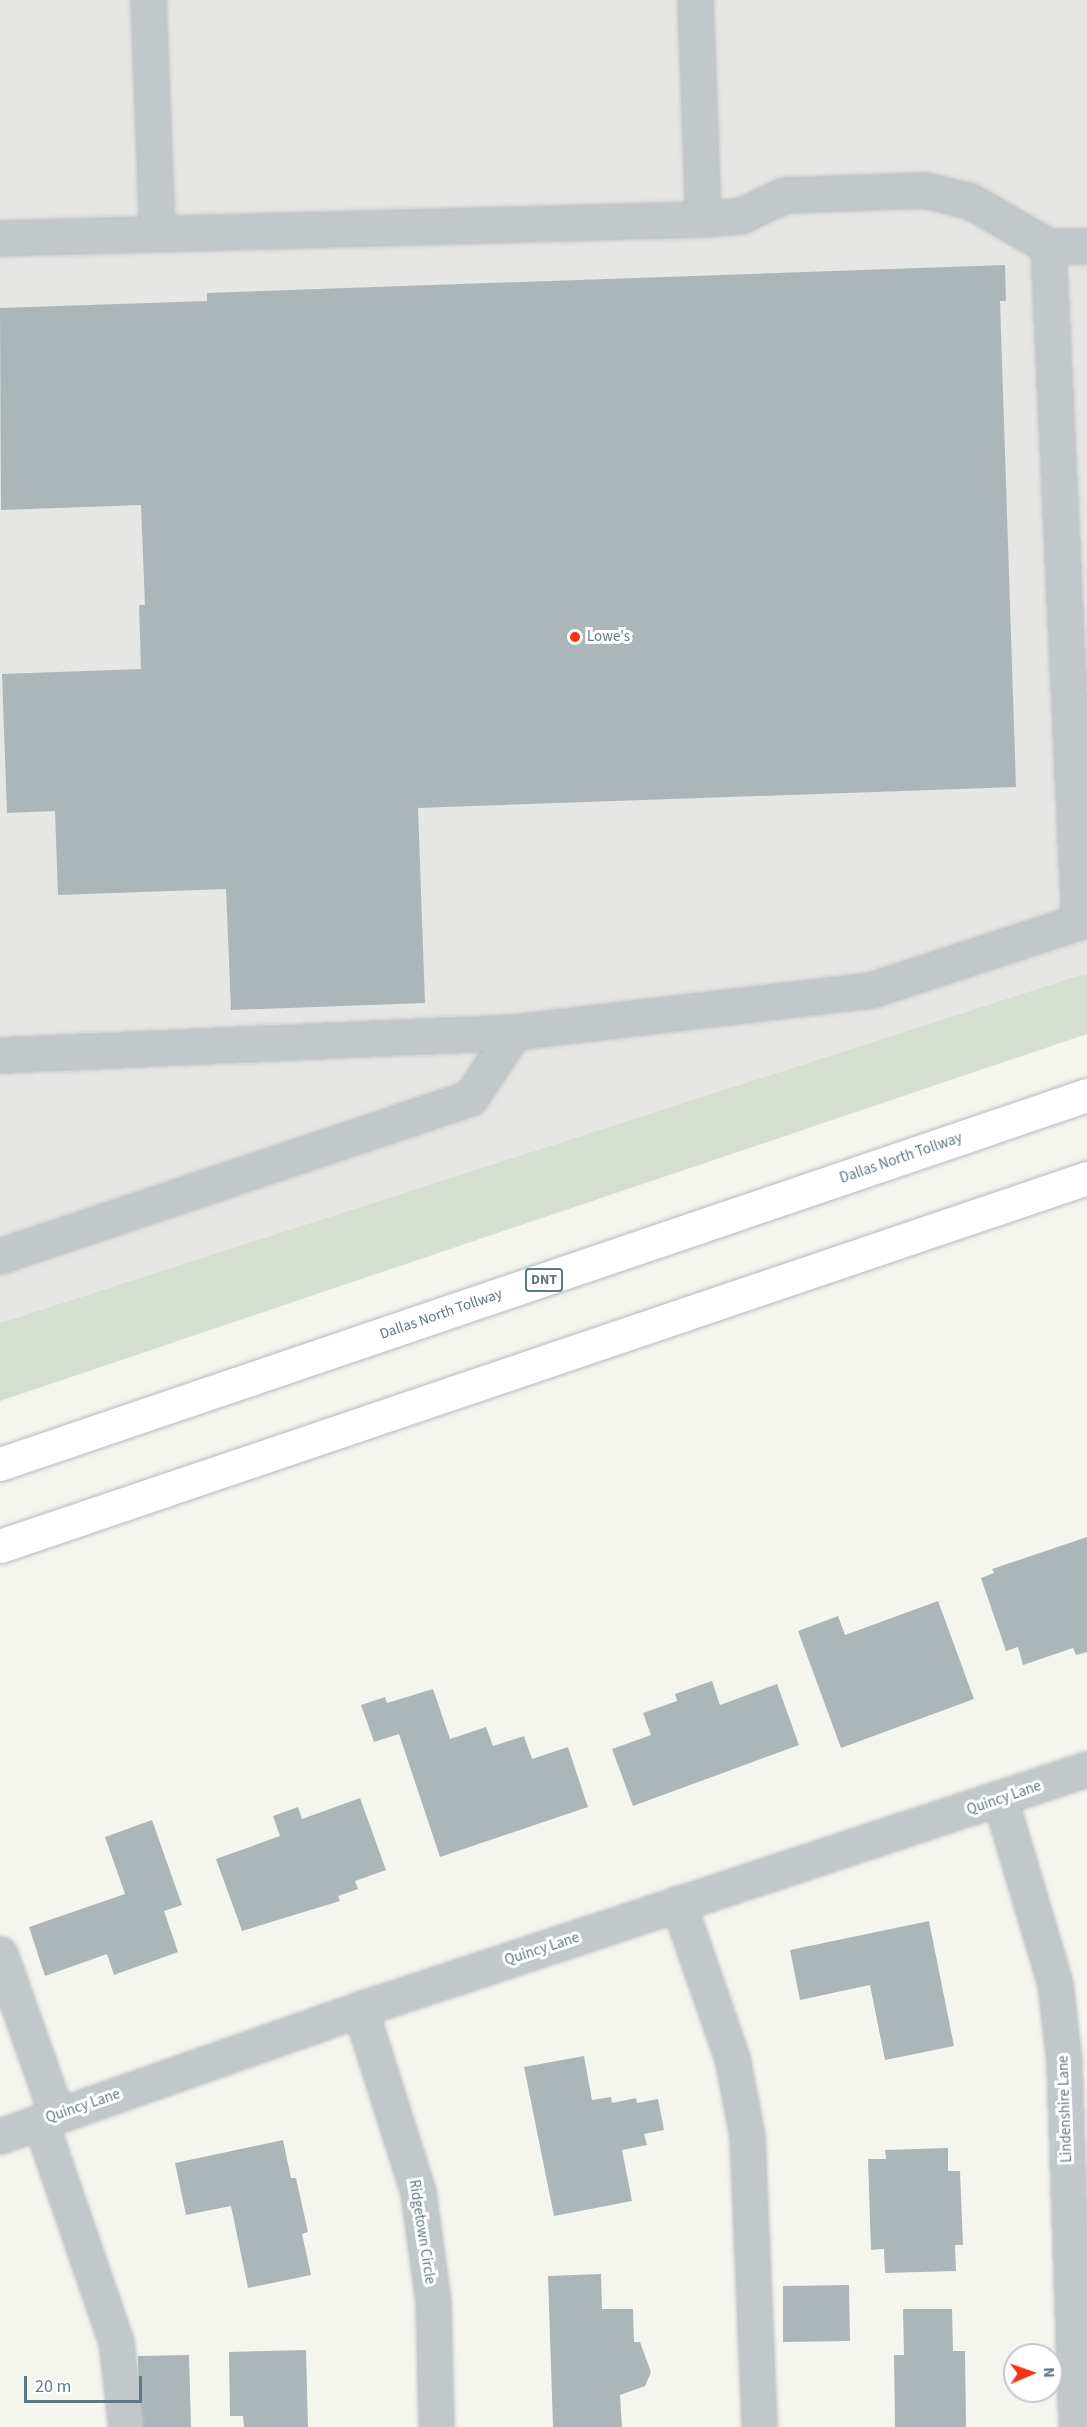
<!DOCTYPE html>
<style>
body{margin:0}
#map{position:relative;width:1087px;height:2427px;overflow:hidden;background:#f5f5f0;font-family:"Source Sans 3",sans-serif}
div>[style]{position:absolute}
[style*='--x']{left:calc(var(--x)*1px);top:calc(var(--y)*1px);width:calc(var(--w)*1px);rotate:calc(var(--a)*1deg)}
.built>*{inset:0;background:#e6e6e4}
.green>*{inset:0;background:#d6ddd1}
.building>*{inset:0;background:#acb6b9}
.roads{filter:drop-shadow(0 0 2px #b6babd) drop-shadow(0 0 2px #b6babd)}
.minor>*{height:33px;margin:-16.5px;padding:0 16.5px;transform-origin:16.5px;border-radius:16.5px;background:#c2c7c9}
.highway>*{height:33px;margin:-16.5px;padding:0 16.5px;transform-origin:16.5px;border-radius:16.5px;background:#fff}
.dots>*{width:16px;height:16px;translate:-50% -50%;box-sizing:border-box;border:3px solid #fff;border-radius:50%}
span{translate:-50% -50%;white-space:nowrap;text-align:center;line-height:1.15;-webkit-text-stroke:6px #fff;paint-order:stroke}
.shield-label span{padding:2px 4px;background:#fff;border:2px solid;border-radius:4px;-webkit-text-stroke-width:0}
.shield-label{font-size:14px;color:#617884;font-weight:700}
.poi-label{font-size:15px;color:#617884}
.left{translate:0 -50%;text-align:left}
.street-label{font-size:15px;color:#617884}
.north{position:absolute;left:1003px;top:2343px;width:60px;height:60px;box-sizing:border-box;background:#fff;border:2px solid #c0c9ce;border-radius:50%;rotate:88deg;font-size:16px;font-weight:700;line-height:24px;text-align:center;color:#617884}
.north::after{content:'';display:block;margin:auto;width:21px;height:27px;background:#f23314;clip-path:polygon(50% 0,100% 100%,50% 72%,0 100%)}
.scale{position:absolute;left:24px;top:2376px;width:118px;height:27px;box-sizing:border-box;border:3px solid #617884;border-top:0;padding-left:8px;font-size:18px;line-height:21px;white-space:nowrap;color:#617884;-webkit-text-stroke:4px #fff;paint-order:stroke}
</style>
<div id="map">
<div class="built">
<i style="clip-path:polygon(0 0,1087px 0,1087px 973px,0 1323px)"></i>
</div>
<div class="green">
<i style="clip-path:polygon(1087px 973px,1087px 1034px,0 1401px,0 1323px)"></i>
</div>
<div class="building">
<i style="clip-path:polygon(1005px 265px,1006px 301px,1000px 301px,1016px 787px,418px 808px,425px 1003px,231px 1010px,226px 889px,58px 895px,55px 811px,7px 813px,2px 674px,141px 669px,139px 605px,145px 605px,141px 505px,1px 510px,0 308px,207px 301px,207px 293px)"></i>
<i style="clip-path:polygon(1087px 1537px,1087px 1652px,1076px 1655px,1073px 1648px,1023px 1665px,1018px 1647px,1006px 1651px,981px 1578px,994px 1573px,992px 1569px)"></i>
<i style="clip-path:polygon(938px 1601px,974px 1699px,841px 1748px,798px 1631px,838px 1616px,845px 1635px)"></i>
<i style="clip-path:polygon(712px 1681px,720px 1705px,777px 1684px,799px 1745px,633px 1806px,612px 1749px,651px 1735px,643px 1713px,677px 1701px,675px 1694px)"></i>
<i style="clip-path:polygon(433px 1689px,450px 1739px,486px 1727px,493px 1746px,524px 1736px,532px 1759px,568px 1747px,588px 1807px,440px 1857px,399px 1734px,374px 1742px,361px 1705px,385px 1697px,387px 1703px)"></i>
<i style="clip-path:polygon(360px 1798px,386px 1870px,355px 1881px,358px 1889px,338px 1896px,340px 1901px,242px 1931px,216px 1859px,280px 1836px,273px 1816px,298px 1807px,302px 1819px)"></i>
<i style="clip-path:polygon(152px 1820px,182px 1905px,164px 1911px,178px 1952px,114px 1975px,107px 1954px,45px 1976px,29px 1927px,125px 1894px,105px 1837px)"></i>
<i style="clip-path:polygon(929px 1921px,954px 2046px,885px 2060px,870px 1985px,800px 2000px,790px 1950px)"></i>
<i style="clip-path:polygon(584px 2056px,592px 2100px,611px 2097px,612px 2103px,636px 2098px,637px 2103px,658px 2099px,664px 2130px,644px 2134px,647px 2145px,622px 2150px,632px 2201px,554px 2216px,524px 2067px)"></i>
<i style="clip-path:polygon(283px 2140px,291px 2178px,296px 2178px,308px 2232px,302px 2234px,311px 2275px,248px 2288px,231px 2206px,186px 2215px,175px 2163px)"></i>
<i style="clip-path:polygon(948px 2148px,948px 2171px,960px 2171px,963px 2245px,955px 2245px,956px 2271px,885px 2273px,884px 2249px,871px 2250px,868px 2159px,886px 2159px,885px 2150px)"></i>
<i style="clip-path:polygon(601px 2274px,602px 2309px,633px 2309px,634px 2342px,640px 2342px,651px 2372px,645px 2386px,620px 2395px,622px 2427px,553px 2427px,548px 2276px)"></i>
<i style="clip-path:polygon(849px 2285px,850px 2341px,783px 2342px,783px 2286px)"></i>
<i style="clip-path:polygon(903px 2309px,952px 2309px,953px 2351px,965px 2351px,966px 2427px,895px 2427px,894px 2355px,904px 2355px)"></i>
<i style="clip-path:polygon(306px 2350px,308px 2427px,244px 2427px,243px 2416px,230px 2416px,229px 2352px)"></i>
<i style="clip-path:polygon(189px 2355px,191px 2427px,139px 2427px,138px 2356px)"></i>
</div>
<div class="roads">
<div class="minor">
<i style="--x:148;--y:0;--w:233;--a:87.8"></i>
<i style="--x:695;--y:0;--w:219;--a:87.9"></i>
<i style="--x:0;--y:238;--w:703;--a:-1.55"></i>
<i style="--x:703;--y:219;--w:37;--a:-5"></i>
<i style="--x:740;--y:216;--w:49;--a:-25.5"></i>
<i style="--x:784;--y:195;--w:141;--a:-2"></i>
<i style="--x:925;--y:190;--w:46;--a:13.7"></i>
<i style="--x:970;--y:201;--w:90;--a:30"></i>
<i style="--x:1048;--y:246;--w:39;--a:0"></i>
<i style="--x:1048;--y:246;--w:677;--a:87.37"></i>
<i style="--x:0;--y:1055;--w:515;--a:-2.56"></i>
<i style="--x:514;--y:1032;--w:359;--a:-6.7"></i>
<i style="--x:871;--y:990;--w:227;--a:-18.2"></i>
<i style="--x:0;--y:1256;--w:496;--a:-18.6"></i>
<i style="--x:470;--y:1098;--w:79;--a:-56.3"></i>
<i style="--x:1000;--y:1799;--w:193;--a:73.4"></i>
<i style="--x:1055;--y:1984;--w:79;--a:83.4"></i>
<i style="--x:1064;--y:2062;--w:365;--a:88.1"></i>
<i style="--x:678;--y:1903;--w:164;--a:70.8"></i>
<i style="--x:732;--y:2058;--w:79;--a:79.1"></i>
<i style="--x:747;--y:2136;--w:291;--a:87.6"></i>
<i style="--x:0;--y:1954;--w:171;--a:70.5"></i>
<i style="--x:360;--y:2009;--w:192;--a:72.4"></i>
<i style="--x:418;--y:2192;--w:110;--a:82.2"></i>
<i style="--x:433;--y:2301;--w:126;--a:88.6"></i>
<i style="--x:40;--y:2121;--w:234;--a:71"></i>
<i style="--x:116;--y:2342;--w:86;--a:83.3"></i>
<i style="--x:0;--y:2136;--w:382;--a:-19.4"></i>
<i style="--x:360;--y:2009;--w:766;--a:-18.27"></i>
</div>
<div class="highway">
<i style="--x:0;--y:1464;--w:1148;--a:-18.75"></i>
<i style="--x:0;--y:1546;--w:1148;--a:-18.7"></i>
</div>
</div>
<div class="dots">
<i style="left:575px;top:637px;background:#f23314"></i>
</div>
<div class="shield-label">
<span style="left:544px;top:1280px">DNT</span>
</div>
<div class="poi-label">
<span class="left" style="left:587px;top:637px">Lowe's</span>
</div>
<div class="street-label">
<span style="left:901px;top:1158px;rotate:-19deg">Dallas North Tollway</span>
<span style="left:441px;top:1314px;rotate:-19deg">Dallas North Tollway</span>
<span style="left:1004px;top:1798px;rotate:-19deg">Quincy Lane</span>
<span style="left:542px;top:1949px;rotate:-18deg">Quincy Lane</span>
<span style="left:83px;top:2106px;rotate:-19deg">Quincy Lane</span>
<span style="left:1065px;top:2109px;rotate:-92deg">Lindenshire Lane</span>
<span style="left:422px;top:2232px;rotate:81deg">Ridgetown Circle</span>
</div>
<div class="north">N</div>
<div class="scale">20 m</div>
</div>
